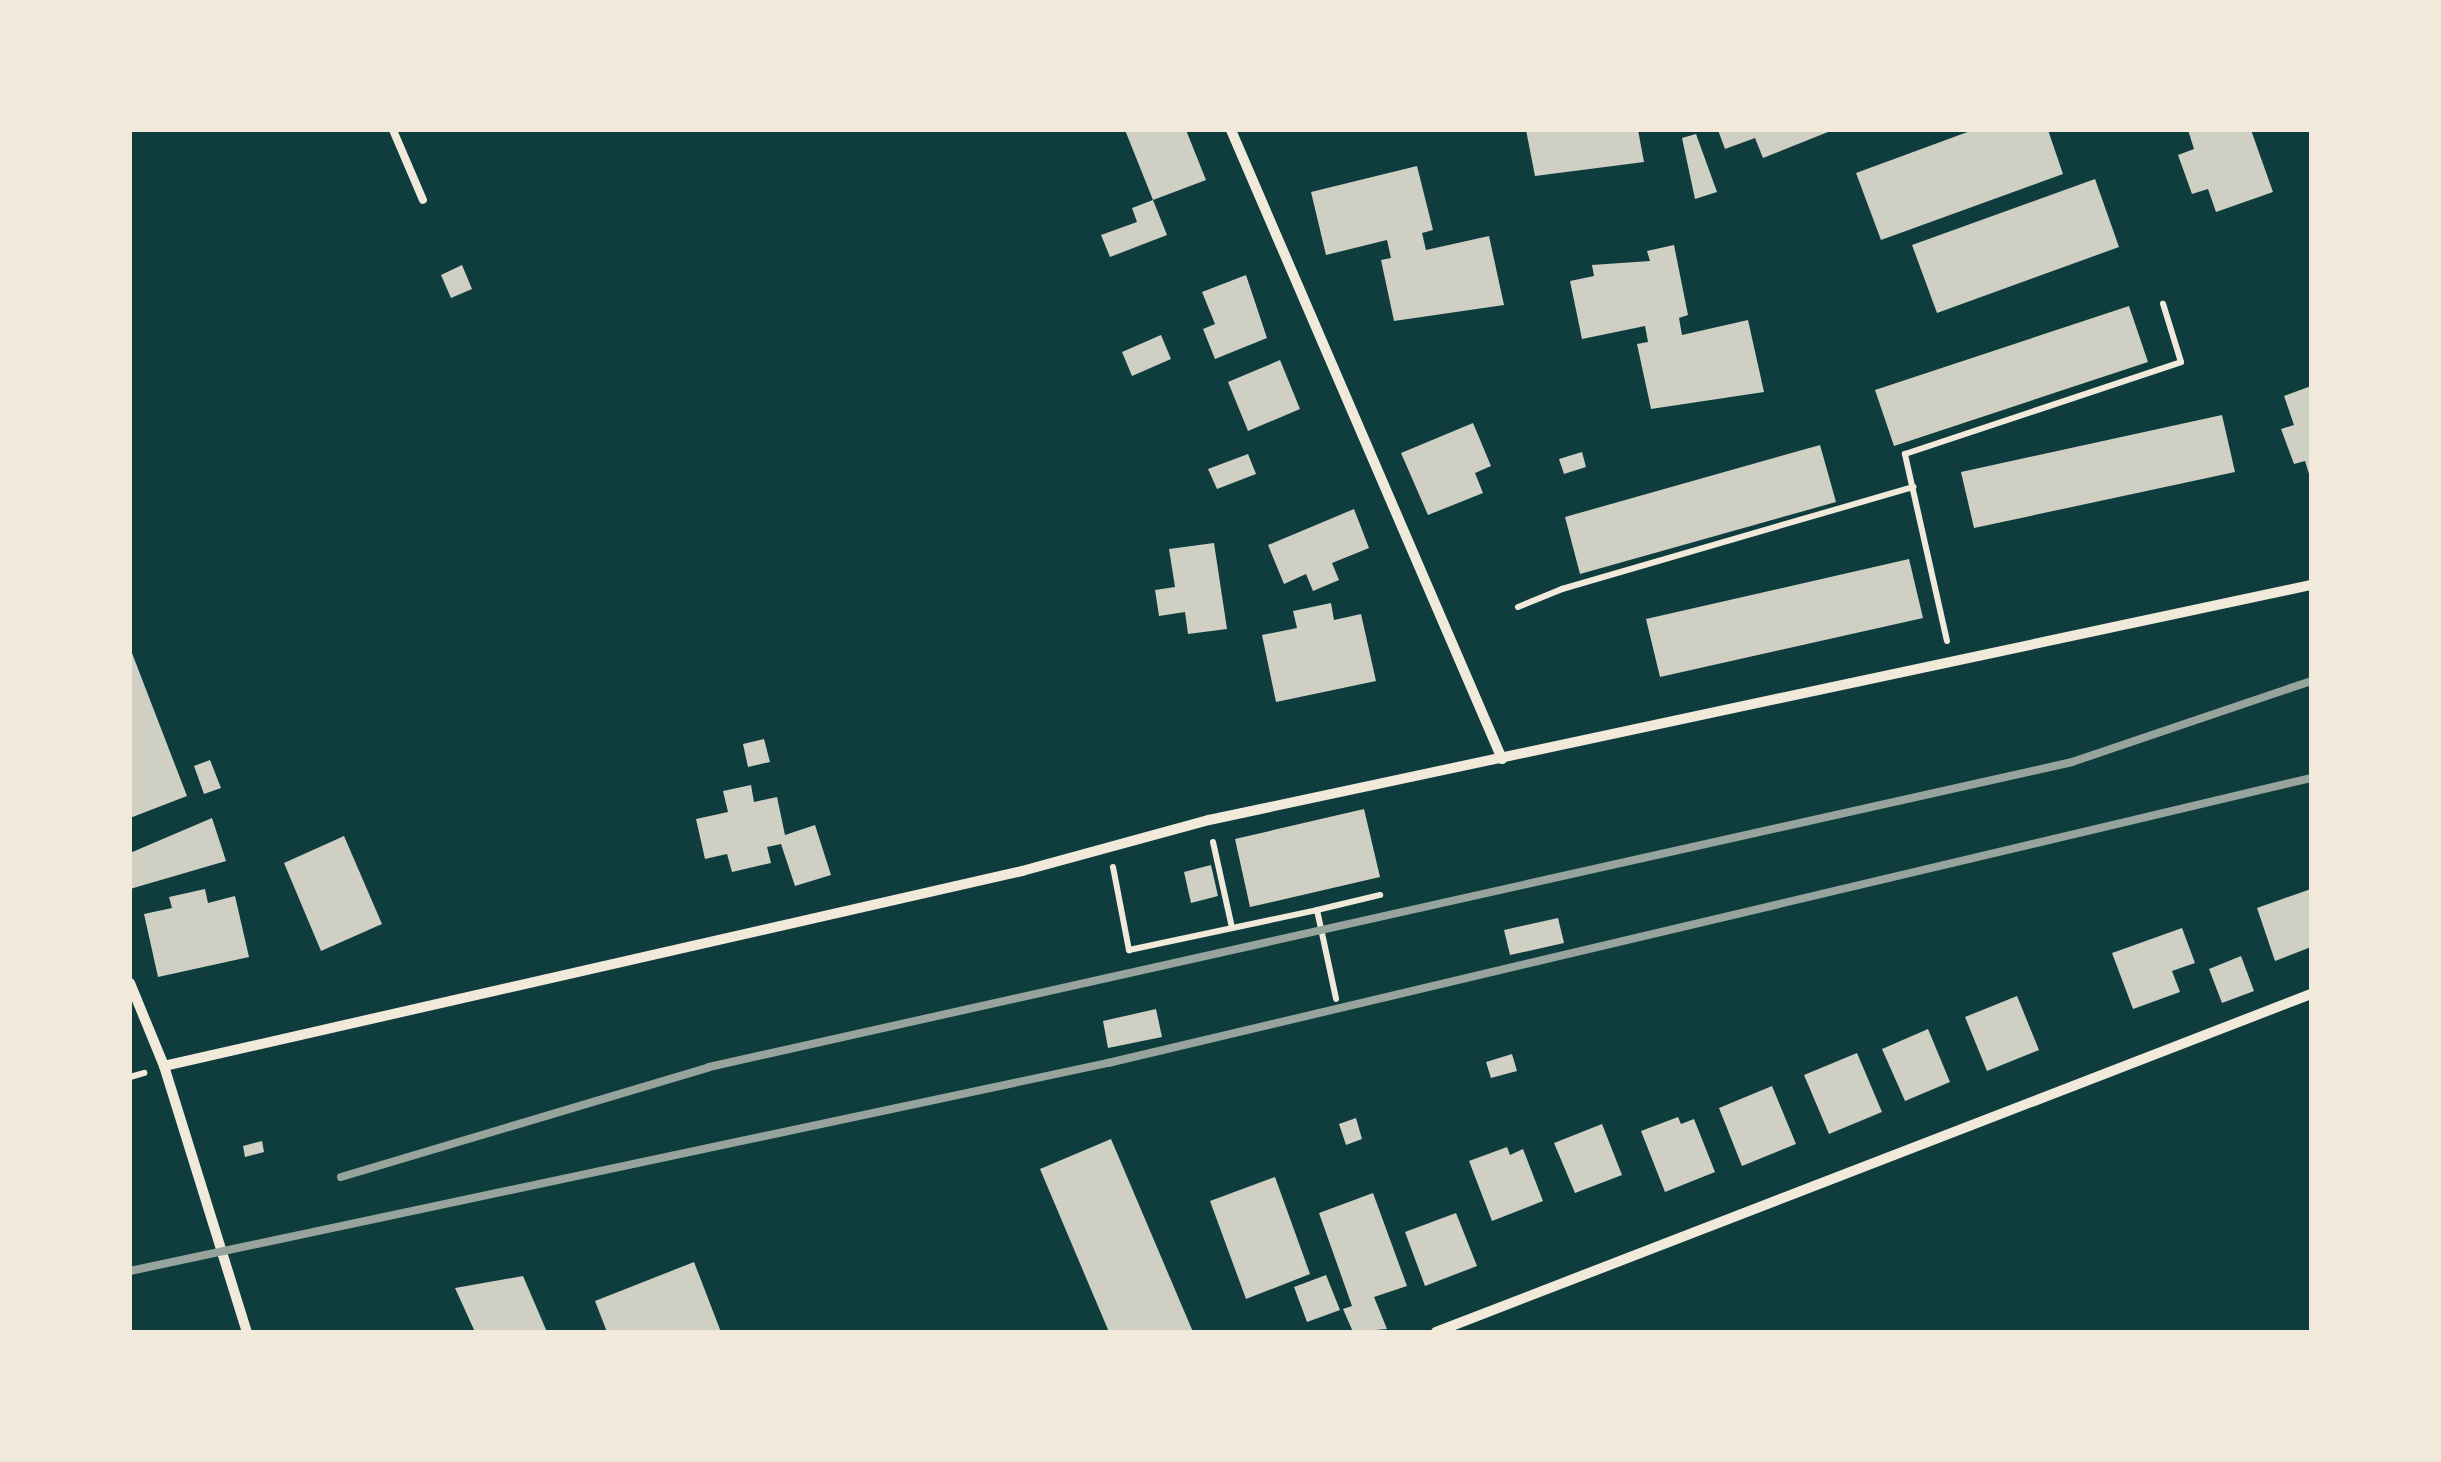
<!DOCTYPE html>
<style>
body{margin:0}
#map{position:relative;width:2441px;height:1462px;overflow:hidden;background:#0f3d3e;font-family:Manrope,sans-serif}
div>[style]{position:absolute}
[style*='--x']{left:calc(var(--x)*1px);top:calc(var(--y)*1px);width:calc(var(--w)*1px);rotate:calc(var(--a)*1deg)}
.building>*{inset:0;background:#cfcfc3}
.path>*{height:6px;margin:-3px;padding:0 3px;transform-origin:3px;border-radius:3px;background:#f1e9da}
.service>*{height:8px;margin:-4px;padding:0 4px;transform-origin:4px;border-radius:4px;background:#f1e9da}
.minor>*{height:10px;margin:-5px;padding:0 5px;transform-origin:5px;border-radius:5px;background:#f1e9da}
.rail>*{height:8px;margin:-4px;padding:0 4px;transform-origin:4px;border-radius:4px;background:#97a49c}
span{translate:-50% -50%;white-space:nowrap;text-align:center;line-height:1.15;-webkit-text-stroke:8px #f1e9da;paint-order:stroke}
.frame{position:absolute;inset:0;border:132px solid #f1e9da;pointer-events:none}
</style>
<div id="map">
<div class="building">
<i style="clip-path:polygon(1125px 130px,1186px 130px,1206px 180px,1153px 200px)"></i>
<i style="clip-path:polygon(1526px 130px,1638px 130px,1644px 162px,1535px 176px)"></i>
<i style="clip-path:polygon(1718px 130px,1833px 130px,1763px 158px,1755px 138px,1725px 149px)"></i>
<i style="clip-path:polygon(1973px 130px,2048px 130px,2063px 174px,1881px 240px,1856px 173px)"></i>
<i style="clip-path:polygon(2188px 130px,2251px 130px,2273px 192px,2216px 212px,2208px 189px,2192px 194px,2178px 155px,2194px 149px)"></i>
<i style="clip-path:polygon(1696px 134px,1717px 192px,1695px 199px,1682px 138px)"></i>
<i style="clip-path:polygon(1417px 166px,1433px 230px,1422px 233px,1426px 250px,1489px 236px,1504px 305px,1394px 321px,1381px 260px,1391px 258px,1387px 240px,1326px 255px,1311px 192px)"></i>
<i style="clip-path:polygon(2095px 179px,2119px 247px,1937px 313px,1912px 245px)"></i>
<i style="clip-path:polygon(1153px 200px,1167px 235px,1110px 257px,1101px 235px,1137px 222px,1132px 208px)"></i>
<i style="clip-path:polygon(1674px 245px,1688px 315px,1679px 318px,1682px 335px,1748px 320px,1764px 392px,1651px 409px,1637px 344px,1648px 342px,1645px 326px,1582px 339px,1570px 281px,1594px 276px,1592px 265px,1650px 261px,1647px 251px)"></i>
<i style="clip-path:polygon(462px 265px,472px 289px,451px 298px,441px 275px)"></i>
<i style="clip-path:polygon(1246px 275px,1267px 338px,1215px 359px,1203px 329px,1215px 324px,1202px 292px)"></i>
<i style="clip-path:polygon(2129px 306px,2148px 362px,1894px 446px,1875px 390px)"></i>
<i style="clip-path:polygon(1161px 335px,1171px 359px,1132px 376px,1122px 352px)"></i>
<i style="clip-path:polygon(1280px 360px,1300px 409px,1248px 431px,1228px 382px)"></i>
<i style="clip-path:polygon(2311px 386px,2311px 477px,2310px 477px,2305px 461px,2294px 464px,2281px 429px,2294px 425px,2284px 396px)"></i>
<i style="clip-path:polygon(2222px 415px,2235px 472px,1974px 528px,1961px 472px)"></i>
<i style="clip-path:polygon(1473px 423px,1491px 466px,1475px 473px,1483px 493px,1428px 515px,1401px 453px)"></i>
<i style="clip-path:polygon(1820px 445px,1836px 502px,1580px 574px,1565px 517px)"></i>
<i style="clip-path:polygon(1582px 452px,1586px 467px,1564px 474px,1559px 459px)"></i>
<i style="clip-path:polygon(1248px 454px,1256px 474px,1217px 489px,1208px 469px)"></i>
<i style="clip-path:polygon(1354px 509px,1369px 548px,1332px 563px,1339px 580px,1313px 591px,1306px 574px,1284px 584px,1268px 545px)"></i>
<i style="clip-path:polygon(1214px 543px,1227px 629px,1188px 634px,1185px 612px,1159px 616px,1155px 590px,1175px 587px,1169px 549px)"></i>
<i style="clip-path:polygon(1909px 559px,1923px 618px,1660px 677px,1646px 619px)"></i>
<i style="clip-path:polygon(1331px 603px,1334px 620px,1361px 614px,1376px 681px,1276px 702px,1262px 635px,1297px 628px,1293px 611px)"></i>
<i style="clip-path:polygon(130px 648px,187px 796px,130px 818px)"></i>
<i style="clip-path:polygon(764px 739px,770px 762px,748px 767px,743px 744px)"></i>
<i style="clip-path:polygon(210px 760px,221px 788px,204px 794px,194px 766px)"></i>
<i style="clip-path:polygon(751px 785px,754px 802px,777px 797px,785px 835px,815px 825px,831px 875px,795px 886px,781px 844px,767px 847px,771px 863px,732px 872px,727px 854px,705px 859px,696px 819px,728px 812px,723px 791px)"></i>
<i style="clip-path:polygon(1364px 809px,1380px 877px,1250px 907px,1235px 839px)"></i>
<i style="clip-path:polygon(212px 818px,226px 861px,130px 889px,130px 853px)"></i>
<i style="clip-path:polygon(344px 836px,382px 924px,321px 951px,284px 863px)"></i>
<i style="clip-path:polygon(1211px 865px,1218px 896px,1191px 903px,1184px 872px)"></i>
<i style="clip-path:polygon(205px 889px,208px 903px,235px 896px,249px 957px,158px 977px,144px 914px,172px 908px,169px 897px)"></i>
<i style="clip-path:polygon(2311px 889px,2311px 947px,2275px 961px,2257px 908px)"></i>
<i style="clip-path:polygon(1558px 918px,1564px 943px,1510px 955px,1504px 930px)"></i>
<i style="clip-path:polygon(2182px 928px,2195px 963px,2172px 971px,2180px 992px,2133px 1009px,2112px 953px)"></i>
<i style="clip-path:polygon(2241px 956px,2254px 991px,2222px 1003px,2209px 969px)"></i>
<i style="clip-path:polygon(2017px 996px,2039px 1050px,1987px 1071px,1965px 1017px)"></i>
<i style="clip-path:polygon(1156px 1009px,1162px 1037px,1108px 1048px,1103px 1021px)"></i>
<i style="clip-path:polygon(1928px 1029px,1950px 1082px,1905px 1101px,1882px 1049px)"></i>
<i style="clip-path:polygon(1857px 1053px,1882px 1112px,1829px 1134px,1804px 1075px)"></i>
<i style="clip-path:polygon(1512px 1054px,1517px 1071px,1491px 1078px,1486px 1062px)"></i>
<i style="clip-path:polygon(1772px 1086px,1796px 1144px,1742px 1166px,1719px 1108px)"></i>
<i style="clip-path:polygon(1678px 1117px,1681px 1124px,1694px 1119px,1715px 1172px,1665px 1192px,1641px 1131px)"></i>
<i style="clip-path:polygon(1356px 1118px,1362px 1139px,1346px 1145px,1339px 1124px)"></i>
<i style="clip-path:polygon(1602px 1124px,1622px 1175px,1575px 1193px,1554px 1143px)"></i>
<i style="clip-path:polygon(1111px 1139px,1193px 1332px,1109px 1332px,1040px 1169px)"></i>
<i style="clip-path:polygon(262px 1141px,264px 1152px,245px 1157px,243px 1146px)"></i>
<i style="clip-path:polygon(1507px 1147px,1510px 1155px,1523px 1149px,1543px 1201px,1492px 1221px,1469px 1161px)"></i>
<i style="clip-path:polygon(1275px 1177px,1310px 1274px,1246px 1299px,1210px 1201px)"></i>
<i style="clip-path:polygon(1373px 1193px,1407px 1286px,1374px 1297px,1387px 1329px,1353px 1332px,1343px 1309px,1352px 1306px,1319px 1213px)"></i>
<i style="clip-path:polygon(1456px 1213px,1477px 1266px,1425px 1286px,1405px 1232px)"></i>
<i style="clip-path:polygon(694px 1262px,721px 1332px,607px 1332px,595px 1301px)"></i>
<i style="clip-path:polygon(1326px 1275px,1340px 1310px,1307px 1322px,1294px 1287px)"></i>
<i style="clip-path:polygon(523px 1276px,547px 1332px,475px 1332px,455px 1288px)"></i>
</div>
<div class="path">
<i style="--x:1518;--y:607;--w:48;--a:-22.2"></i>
<i style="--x:1562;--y:589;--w:366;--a:-16.2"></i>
<i style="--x:1947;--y:641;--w:192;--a:-102.7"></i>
<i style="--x:1905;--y:454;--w:291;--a:-18.4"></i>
<i style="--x:2181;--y:362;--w:61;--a:-107.2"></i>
<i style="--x:1213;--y:842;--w:88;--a:77.5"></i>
<i style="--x:1113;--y:867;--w:85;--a:79.1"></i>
<i style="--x:1129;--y:950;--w:192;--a:-12"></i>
<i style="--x:1317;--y:910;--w:91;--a:77.9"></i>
<i style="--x:1317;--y:910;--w:65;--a:-13.4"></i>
<i style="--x:130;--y:1077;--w:15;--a:-16"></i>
</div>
<div class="service">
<i style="--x:393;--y:130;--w:76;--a:66.8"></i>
</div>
<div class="minor">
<i style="--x:1231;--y:130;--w:685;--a:66.69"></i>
<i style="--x:130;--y:983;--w:90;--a:67.7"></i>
<i style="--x:164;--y:1066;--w:279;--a:72.7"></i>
<i style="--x:164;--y:1066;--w:880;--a:-12.8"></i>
<i style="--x:1022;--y:871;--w:194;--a:-15.3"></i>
<i style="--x:1209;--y:820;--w:1127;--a:-12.04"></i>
<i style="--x:1436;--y:1332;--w:938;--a:-21.12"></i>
</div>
<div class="rail">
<i style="--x:341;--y:1177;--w:384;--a:-16.6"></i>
<i style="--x:709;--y:1067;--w:1397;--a:-12.61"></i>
<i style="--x:2072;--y:762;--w:252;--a:-18.7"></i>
<i style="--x:130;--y:1271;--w:1000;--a:-12.01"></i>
<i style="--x:1108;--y:1063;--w:1236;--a:-13.33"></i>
</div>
<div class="frame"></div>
</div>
